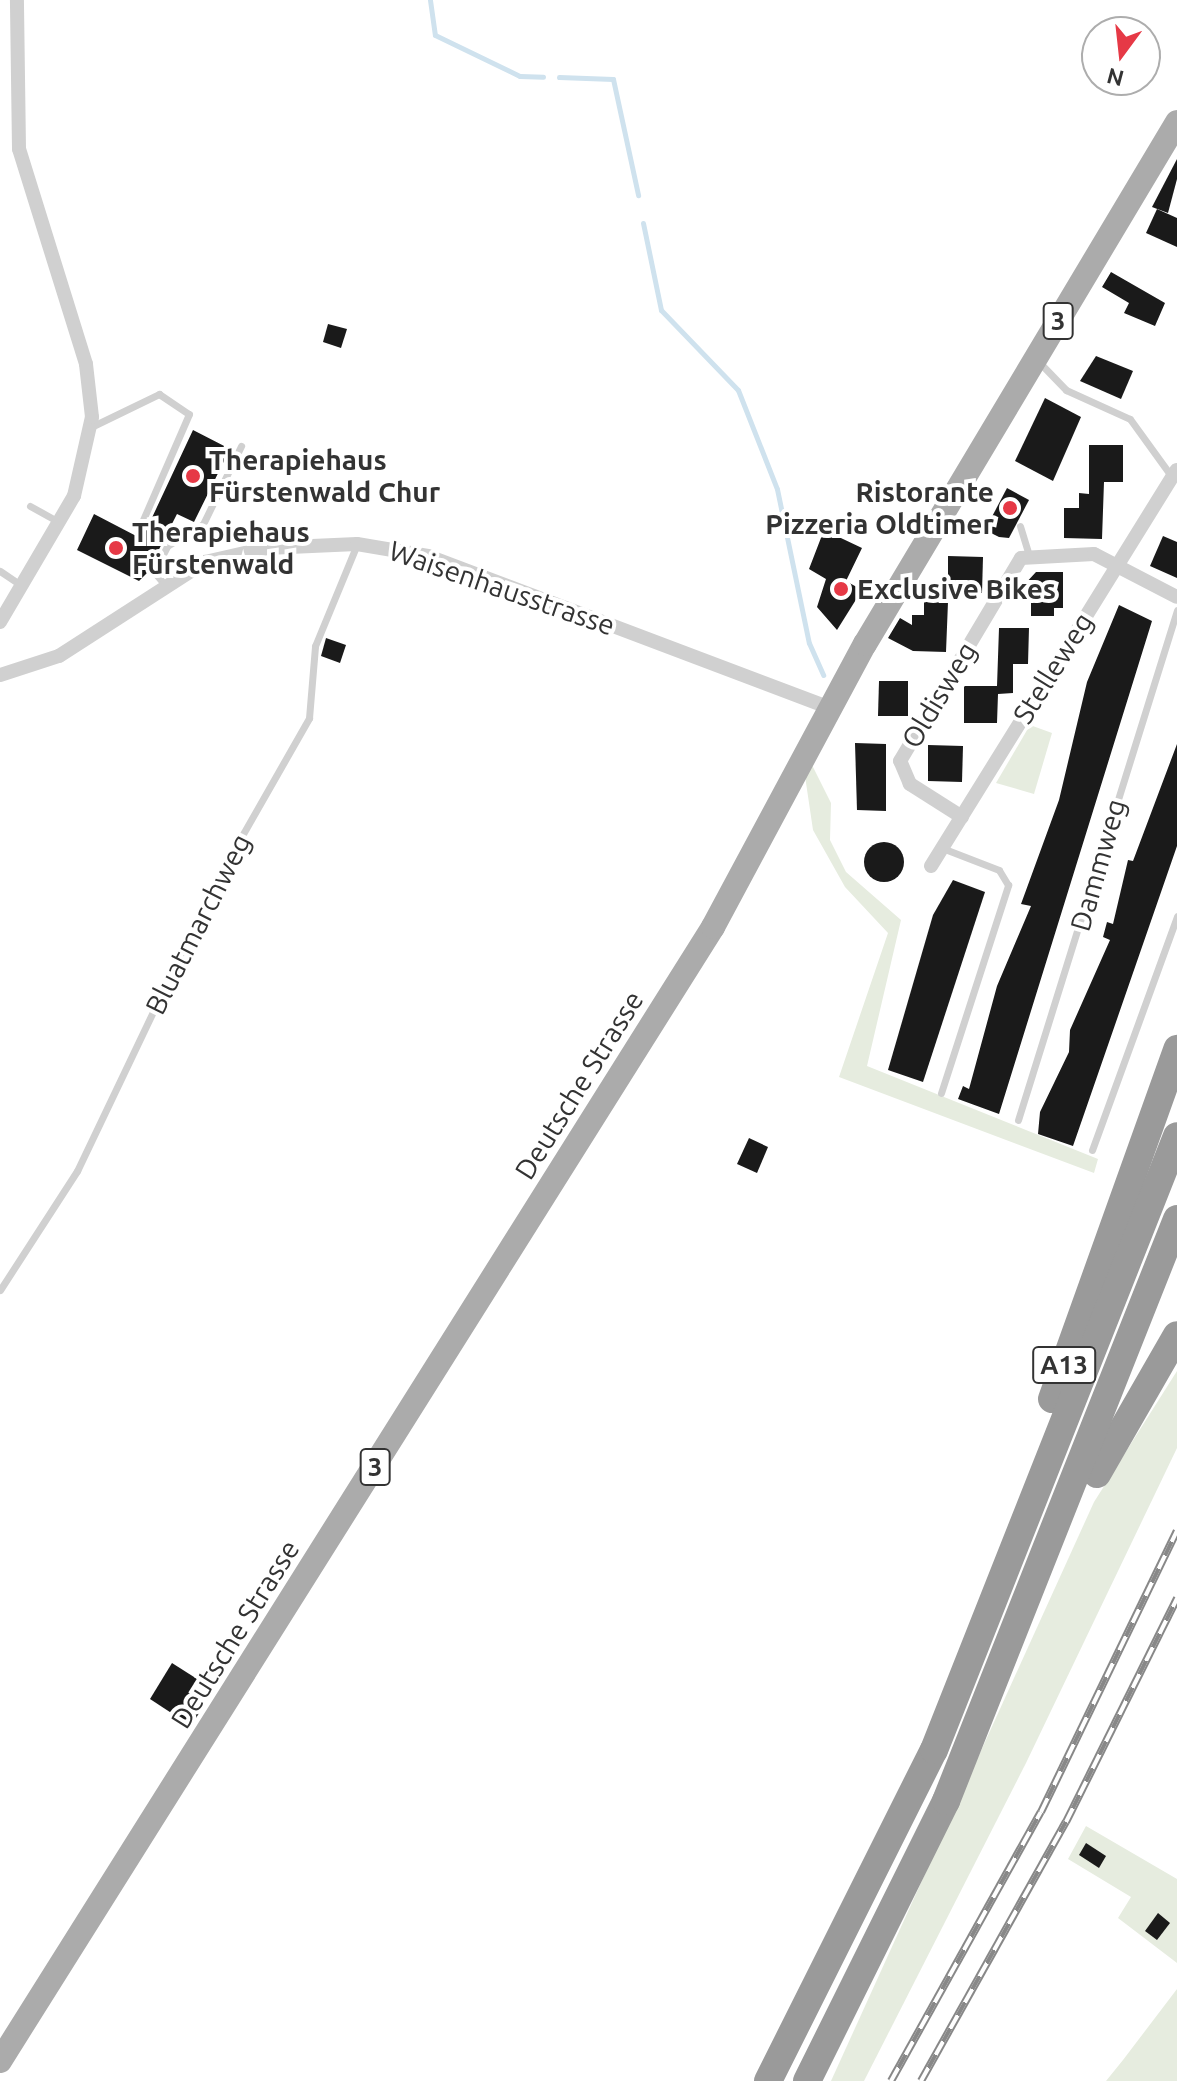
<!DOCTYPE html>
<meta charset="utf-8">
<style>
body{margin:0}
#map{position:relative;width:1177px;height:2081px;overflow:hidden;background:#fff;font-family:Ubuntu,sans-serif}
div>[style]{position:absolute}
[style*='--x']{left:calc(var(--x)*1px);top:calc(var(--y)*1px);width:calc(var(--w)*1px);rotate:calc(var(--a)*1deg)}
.green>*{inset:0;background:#e6ecdf}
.stream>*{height:5px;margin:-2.5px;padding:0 2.5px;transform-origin:2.5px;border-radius:2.5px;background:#cfe2ee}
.building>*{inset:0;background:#1a1a1a}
.round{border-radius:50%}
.service>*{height:7px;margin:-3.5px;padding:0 3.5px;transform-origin:3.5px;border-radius:3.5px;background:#d0d0d0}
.minor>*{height:14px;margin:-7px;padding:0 7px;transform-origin:7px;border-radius:7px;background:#d0d0d0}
.primary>*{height:24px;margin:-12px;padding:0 12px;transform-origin:12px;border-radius:12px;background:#ababab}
.motorway>*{height:28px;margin:-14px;padding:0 14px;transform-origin:14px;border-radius:14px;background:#9a9a9a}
.rail>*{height:8px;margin-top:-4px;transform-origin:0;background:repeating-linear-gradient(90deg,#fff 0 15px,#888 0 30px);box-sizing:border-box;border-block:2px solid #888}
.dots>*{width:22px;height:22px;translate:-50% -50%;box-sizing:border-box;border:4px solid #fff;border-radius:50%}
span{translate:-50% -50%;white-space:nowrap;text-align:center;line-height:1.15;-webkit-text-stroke:8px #fff;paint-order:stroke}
.shield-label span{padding:2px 6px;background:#fff;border:2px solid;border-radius:6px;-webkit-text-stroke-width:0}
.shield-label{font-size:26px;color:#333;font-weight:700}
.poi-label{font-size:28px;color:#333;font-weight:700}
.left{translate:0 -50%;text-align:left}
.right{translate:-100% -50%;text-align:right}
.street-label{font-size:28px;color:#333}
.north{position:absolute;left:1081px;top:16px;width:80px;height:80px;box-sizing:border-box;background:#fff;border:2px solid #adadad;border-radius:50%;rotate:195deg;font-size:22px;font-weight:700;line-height:32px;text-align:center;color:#333}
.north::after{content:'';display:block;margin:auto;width:28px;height:36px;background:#e63946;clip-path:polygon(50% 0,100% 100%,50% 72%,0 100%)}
</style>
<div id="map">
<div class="green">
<i style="clip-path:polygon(1030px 725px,1052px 733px,1034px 794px,996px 783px)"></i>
<i style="clip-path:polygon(812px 765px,831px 803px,830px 840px,846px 872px,901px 920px,867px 1066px,1098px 1159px,1094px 1173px,839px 1077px,888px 933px,845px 887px,813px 830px,805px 776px)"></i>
<i style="clip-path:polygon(1177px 1371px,1177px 1448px,1026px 1763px,864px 2081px,831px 2081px,1094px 1502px)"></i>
<i style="clip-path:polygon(1086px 1826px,1177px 1879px,1177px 1963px,1118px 1918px,1131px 1897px,1068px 1859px)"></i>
<i style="clip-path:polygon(1177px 1989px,1177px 2081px,1106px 2081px,1123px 2060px)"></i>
</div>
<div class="stream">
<i style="--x:430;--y:0;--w:35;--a:82"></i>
<i style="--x:435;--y:35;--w:94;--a:25.8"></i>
<i style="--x:520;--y:76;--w:23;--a:2"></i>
<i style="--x:559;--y:77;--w:54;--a:2.1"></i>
<i style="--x:613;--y:79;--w:119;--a:77.8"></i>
<i style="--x:643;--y:223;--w:89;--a:78.3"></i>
<i style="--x:661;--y:310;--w:111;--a:46.1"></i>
<i style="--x:738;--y:390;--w:106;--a:68.5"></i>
<i style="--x:777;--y:489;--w:157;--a:78.3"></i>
<i style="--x:809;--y:643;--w:35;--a:66"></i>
</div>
<div class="building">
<i style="clip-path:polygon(1177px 159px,1177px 179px,1168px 213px,1152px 207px)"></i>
<i style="clip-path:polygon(1157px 209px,1177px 218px,1177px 247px,1146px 233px)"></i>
<i style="clip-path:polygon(1111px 272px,1165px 303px,1155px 326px,1124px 313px,1129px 303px,1102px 287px)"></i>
<i style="clip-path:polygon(328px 324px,347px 329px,341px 348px,323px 342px)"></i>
<i style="clip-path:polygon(1096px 356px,1133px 371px,1121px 399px,1080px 381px)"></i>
<i style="clip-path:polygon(1045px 398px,1081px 417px,1053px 481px,1015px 461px)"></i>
<i style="clip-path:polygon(193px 430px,230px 449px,194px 522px,177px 514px,147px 573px,139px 581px,77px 550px,94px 514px,142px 539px)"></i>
<i style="clip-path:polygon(1089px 445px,1123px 445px,1123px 482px,1104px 482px,1102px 539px,1064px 538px,1064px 508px,1079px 508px,1079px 493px,1089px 494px)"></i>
<i style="clip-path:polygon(1007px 488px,1029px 500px,1009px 538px,999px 537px,985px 530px)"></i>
<i style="clip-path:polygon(824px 530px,862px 548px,846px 581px,862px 590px,837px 630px,817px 607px,826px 579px,809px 569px)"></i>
<i style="clip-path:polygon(1163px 536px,1177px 542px,1177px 578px,1150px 566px)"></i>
<i style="clip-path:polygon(948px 556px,983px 557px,982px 593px,948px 593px)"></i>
<i style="clip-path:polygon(1036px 572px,1063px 572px,1063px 608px,1054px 608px,1054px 616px,1031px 616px,1031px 602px,1024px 602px,1024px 585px)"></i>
<i style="clip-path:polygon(924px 601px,948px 602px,946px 652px,913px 651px,888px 638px,900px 618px,912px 625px,912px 615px,924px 615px)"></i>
<i style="clip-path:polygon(1119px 605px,1152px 621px,999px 1114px,958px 1099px,963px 1086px,969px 1089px,997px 986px,1031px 906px,1021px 904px,1059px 800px,1087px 682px)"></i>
<i style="clip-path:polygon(999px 628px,1029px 628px,1028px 664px,1013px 664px,1013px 693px,998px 694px,997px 723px,964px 723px,964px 686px,997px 686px)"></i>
<i style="clip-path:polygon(326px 638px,346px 645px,340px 663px,321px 656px)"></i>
<i style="clip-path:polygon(879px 681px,908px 681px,908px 716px,878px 716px)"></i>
<i style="clip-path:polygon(855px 743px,886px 744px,886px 811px,857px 810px)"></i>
<i style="clip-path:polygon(1177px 744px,1177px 846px,1073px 1146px,1038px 1134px,1040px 1112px,1069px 1052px,1070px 1030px,1110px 940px,1103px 937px,1107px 922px,1113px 924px,1128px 860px,1133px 861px)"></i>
<i style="clip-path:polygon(928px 745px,963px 746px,962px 782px,928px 781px)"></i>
<i class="round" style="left:864px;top:842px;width:40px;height:40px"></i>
<i style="clip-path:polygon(953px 880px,985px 892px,923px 1082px,888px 1070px,933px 915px)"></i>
<i style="clip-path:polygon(749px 1138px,768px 1147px,757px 1173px,737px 1164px)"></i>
<i style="clip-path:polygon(172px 1663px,205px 1684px,209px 1697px,196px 1718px,182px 1720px,150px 1699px)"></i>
<i style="clip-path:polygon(1086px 1843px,1106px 1856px,1099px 1868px,1079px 1855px)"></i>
<i style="clip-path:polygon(1158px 1913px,1170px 1923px,1157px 1940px,1145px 1931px)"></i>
</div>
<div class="service">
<i style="--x:1039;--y:362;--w:39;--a:46"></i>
<i style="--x:1066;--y:390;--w:70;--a:24.4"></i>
<i style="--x:1130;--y:419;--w:72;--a:54.1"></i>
<i style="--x:91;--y:427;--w:76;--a:-25.9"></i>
<i style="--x:159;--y:394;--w:36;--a:34"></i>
<i style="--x:189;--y:414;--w:118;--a:113.5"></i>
<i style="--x:30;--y:506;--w:33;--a:29"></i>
<i style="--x:1020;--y:526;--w:28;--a:73"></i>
<i style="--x:0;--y:571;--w:27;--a:34"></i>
<i style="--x:165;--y:585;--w:17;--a:-130"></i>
<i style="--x:154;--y:572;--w:29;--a:-63"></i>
<i style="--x:167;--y:546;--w:42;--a:-31.4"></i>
<i style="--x:203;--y:524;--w:87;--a:-64"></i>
<i style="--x:941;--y:1093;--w:219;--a:-72.1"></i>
<i style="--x:1008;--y:885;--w:17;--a:-121"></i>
<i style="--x:999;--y:870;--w:61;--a:-158.9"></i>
<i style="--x:1018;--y:1120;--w:534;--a:-72.68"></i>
<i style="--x:1092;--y:1150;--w:249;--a:-70"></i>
<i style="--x:0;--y:1290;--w:142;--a:-57.1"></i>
<i style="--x:77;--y:1171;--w:311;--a:-64.5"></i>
<i style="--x:211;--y:890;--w:198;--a:-60.3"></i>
<i style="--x:309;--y:718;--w:72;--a:-85.2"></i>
<i style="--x:315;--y:646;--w:110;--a:-67.6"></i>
</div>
<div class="minor">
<i style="--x:0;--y:622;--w:146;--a:-59.6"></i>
<i style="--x:74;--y:496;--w:81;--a:-77.2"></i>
<i style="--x:92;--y:417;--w:53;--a:-96.5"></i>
<i style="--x:86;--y:364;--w:225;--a:-107.3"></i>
<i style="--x:19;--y:149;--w:149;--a:-90.8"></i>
<i style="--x:0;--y:675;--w:62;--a:-17.9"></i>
<i style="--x:59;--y:656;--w:174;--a:-32.8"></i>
<i style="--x:205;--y:562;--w:64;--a:-12.7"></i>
<i style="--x:267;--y:548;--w:90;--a:-2.5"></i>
<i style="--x:357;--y:544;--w:72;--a:9.6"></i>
<i style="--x:428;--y:556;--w:431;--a:20.7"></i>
<i style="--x:962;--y:817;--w:62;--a:-147.6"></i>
<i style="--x:910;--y:784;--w:25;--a:-113"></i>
<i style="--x:900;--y:761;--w:236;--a:-59.2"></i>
<i style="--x:1021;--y:558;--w:73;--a:-3.1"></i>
<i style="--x:1094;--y:554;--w:93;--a:27.4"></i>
<i style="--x:931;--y:866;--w:466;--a:-58.2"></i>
</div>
<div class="primary">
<i style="--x:0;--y:2061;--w:1340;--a:-57.84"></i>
<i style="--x:713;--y:927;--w:321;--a:-61.8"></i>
<i style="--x:865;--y:644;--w:608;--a:-59.13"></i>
</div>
<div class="motorway">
<i style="--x:1052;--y:1399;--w:372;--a:-70.3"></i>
<i style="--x:1097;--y:1474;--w:160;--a:-60.1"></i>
<i style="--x:768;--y:2081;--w:370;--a:-63.4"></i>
<i style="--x:934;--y:1750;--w:660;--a:-68.41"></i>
<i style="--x:807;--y:2081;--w:313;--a:-63.6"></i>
<i style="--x:946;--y:1801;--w:626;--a:-68.35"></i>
</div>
<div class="rail">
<i style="--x:891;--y:2081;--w:308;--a:-60.9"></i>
<i style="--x:1041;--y:1812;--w:312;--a:-64.2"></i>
<i style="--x:921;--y:2081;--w:297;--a:-60.8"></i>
<i style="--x:1066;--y:1822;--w:250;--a:-63.6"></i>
</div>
<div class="dots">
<i style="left:193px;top:476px;background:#e63946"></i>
<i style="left:1010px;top:508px;background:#e63946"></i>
<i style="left:116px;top:548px;background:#e63946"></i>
<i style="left:841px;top:589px;background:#e63946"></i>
</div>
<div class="shield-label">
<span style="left:1058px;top:321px">3</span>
<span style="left:1064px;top:1365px">A13</span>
<span style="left:375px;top:1467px">3</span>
</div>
<div class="poi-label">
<span class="left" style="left:209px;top:476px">Therapiehaus<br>Fürstenwald Chur</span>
<span class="right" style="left:994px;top:508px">Ristorante<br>Pizzeria Oldtimer</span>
<span class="left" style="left:132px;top:548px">Therapiehaus<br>Fürstenwald</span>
<span class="left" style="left:857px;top:589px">Exclusive Bikes</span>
</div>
<div class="street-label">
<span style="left:502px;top:588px;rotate:19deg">Waisenhausstrasse</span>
<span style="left:1053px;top:668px;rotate:-58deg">Stelleweg</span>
<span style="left:939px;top:695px;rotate:-59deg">Oldisweg</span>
<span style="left:1098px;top:865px;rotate:-74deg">Dammweg</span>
<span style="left:198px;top:924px;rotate:-63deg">Bluatmarchweg</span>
<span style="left:579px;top:1085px;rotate:-58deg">Deutsche Strasse</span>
<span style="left:235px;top:1634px;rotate:-58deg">Deutsche Strasse</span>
</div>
<div class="north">N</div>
</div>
